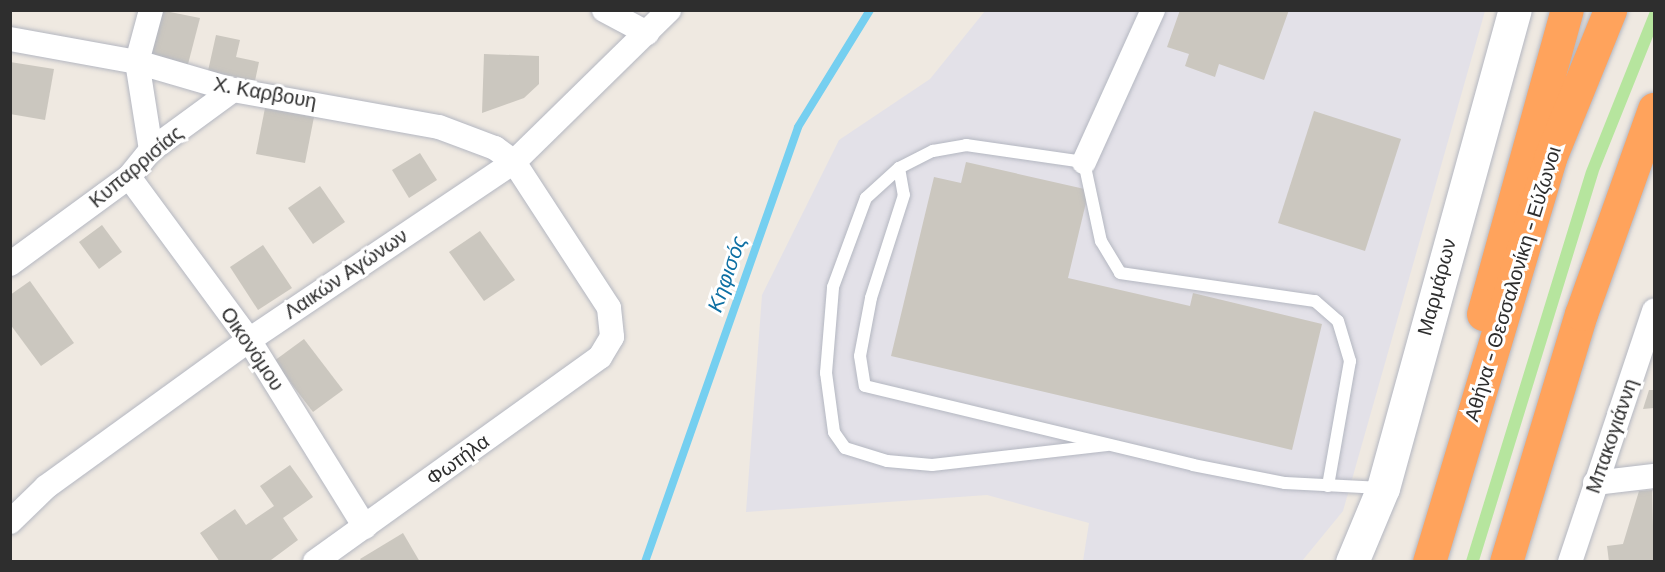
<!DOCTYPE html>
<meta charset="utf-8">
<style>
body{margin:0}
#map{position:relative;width:1665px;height:572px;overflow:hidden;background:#efe9e1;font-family:Rubik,sans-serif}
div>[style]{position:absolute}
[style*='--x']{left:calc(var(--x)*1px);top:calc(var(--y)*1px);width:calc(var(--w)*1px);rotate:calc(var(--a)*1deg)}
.industrial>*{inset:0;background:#e3e1e8}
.green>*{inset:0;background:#b6e59e}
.stream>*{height:8px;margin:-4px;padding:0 4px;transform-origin:4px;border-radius:4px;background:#75cff0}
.building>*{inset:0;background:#cbc7bf}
.roads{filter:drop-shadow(0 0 2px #b4b7c1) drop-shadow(0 0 2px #b4b7c1)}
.lane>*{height:12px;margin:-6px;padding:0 6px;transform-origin:6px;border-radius:6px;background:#fff}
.street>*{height:24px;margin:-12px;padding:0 12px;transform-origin:12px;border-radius:12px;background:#fff}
.secondary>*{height:33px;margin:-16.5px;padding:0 16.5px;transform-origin:16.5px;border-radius:16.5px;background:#fff}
.highway>*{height:33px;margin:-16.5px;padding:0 16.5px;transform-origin:16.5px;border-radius:16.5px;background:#ffa35c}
span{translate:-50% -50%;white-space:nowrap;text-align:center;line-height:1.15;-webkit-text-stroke:6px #fff;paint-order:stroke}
.street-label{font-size:20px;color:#2e2e2e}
.water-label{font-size:21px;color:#0d6fa3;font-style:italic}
.frame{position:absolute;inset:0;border:12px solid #2e2e2e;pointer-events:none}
</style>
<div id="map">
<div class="industrial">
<i style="clip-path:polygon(985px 11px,1485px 11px,1343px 511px,1302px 561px,1083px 561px,1089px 523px,987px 495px,746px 512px,762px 295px,839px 140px,930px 79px)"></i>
</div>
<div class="green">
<i style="clip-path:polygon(1650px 11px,1654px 11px,1654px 34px,1599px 171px,1479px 561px,1466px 561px,1586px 171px)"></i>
</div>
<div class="stream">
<i style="--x:645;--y:562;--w:461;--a:-70.6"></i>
<i style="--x:798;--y:127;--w:137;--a:-58.4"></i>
</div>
<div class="building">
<i style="clip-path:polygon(160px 10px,200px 18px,187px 68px,148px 57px)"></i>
<i style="clip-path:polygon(1180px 10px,1289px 10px,1264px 80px,1219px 64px,1215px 77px,1185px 66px,1189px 54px,1167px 47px)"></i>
<i style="clip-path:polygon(216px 35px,240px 40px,236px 57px,259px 62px,255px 81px,208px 71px)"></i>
<i style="clip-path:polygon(484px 54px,539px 56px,539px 84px,524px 98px,482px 113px)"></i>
<i style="clip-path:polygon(10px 62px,54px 69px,45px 120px,10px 114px)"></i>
<i style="clip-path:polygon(265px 108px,314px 117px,305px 163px,256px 154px)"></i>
<i style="clip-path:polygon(1314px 111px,1401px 139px,1365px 251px,1278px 223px)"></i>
<i style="clip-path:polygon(420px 153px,437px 180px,409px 198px,392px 170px)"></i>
<i style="clip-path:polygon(966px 162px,1089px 190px,1068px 278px,1190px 306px,1193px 293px,1322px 324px,1292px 450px,891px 356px,934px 177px,961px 183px)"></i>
<i style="clip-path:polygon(320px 186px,345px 222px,313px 244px,288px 208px)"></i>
<i style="clip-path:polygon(102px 225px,122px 252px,99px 269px,79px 242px)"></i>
<i style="clip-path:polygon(480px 231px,515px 280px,484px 301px,449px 252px)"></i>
<i style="clip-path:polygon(263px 245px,292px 288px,258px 310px,230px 267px)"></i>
<i style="clip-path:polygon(30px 281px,74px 343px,41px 366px,10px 324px,10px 295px)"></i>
<i style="clip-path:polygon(304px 339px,343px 390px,313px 412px,274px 361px)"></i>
<i style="clip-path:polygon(1649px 390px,1654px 390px,1654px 408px,1643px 409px)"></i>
<i style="clip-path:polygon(290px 465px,313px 497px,283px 518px,298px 540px,271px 560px,220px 562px,200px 533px,235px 509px,246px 525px,274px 506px,260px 486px)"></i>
<i style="clip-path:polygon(1652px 490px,1654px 562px,1609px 562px,1607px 546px,1623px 544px,1639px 491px)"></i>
<i style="clip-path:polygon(403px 533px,420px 562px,362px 562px,360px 559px)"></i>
</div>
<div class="roads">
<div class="lane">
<i style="--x:899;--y:168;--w:27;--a:80"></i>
<i style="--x:904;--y:195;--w:108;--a:107.8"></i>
<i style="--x:871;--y:298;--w:59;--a:100.7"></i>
<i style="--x:860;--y:356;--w:30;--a:81"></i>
<i style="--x:865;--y:386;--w:337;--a:13.5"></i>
<i style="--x:1193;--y:465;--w:94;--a:11.1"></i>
<i style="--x:1285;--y:483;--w:97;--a:3"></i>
<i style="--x:1107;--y:445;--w:176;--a:173.5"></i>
<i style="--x:932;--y:465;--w:45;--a:-174.9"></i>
<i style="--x:887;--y:461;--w:44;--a:-162.8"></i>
<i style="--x:845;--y:448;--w:19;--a:-125"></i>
<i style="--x:834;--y:432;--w:60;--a:-97.7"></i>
<i style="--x:826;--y:373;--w:86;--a:-85.3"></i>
<i style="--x:833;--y:287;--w:95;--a:-69.7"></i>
<i style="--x:866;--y:198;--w:45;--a:-42.3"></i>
<i style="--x:899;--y:168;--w:38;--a:-27"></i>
<i style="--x:933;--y:151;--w:34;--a:-10"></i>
<i style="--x:966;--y:145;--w:119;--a:8.2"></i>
<i style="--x:1084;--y:162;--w:81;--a:77.9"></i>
<i style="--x:1101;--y:241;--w:37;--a:59"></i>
<i style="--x:1120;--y:273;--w:197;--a:8.2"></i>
<i style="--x:1315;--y:301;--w:30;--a:41"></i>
<i style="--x:1338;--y:321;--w:42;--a:73.3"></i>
<i style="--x:1350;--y:361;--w:127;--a:100"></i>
</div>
<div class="street">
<i style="--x:604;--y:10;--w:49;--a:28.1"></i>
<i style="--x:10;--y:39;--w:129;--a:10.3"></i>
<i style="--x:137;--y:62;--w:100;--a:16.3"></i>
<i style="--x:233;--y:90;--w:209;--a:10.2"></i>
<i style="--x:439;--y:127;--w:60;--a:20.6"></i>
<i style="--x:495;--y:148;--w:24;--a:36"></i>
<i style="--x:514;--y:162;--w:174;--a:56.9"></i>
<i style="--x:609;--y:308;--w:29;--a:84"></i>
<i style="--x:612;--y:337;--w:23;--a:121"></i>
<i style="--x:600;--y:357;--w:351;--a:144.3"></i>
<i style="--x:151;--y:150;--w:89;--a:-99"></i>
<i style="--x:137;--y:62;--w:54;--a:-74.9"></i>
<i style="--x:1084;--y:162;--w:167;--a:-65.6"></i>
<i style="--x:129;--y:177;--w:202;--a:53.6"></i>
<i style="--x:249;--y:340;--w:220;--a:58.2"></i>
<i style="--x:10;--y:264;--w:147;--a:-36.2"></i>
<i style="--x:129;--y:177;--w:35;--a:-51"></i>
<i style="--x:151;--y:150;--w:102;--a:-36.2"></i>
<i style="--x:1595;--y:483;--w:59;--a:-6.8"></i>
<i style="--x:10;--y:522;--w:50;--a:-44.2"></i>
<i style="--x:46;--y:487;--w:251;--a:-35.9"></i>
<i style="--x:249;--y:340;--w:319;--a:-33.9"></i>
<i style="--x:514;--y:162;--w:217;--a:-44.4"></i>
<i style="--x:1570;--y:562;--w:265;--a:-71.5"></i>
</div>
<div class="secondary">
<i style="--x:1352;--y:562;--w:80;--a:-67.3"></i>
<i style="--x:1383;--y:488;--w:496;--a:-74.6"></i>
</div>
<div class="highway">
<i style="--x:1483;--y:314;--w:315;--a:-74.6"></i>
<i style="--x:1429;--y:562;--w:422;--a:-73.3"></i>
<i style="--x:1550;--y:158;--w:160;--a:-67.9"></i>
<i style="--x:1506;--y:562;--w:259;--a:-73.2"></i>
<i style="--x:1581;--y:314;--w:218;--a:-70.4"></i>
</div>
</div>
<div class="street-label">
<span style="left:265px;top:93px;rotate:10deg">Χ. Καρβουη</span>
<span style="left:136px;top:167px;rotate:-40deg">Κυπαρρισίας</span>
<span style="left:346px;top:274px;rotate:-34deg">Λαικών Αγώνων</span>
<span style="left:1513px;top:284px;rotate:-73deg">Αθήνα - Θεσσαλονίκη - Εύζωνοι</span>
<span style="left:1437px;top:287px;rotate:-75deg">Μαρμάρων</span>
<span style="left:252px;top:349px;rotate:56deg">Οικονόμου</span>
<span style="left:1612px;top:436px;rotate:-71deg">Μπακογιάννη</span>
<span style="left:458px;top:460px;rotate:-36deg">Φωτήλα</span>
</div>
<div class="water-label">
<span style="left:727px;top:274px;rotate:-71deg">Κηφισός</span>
</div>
<div class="frame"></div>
</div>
